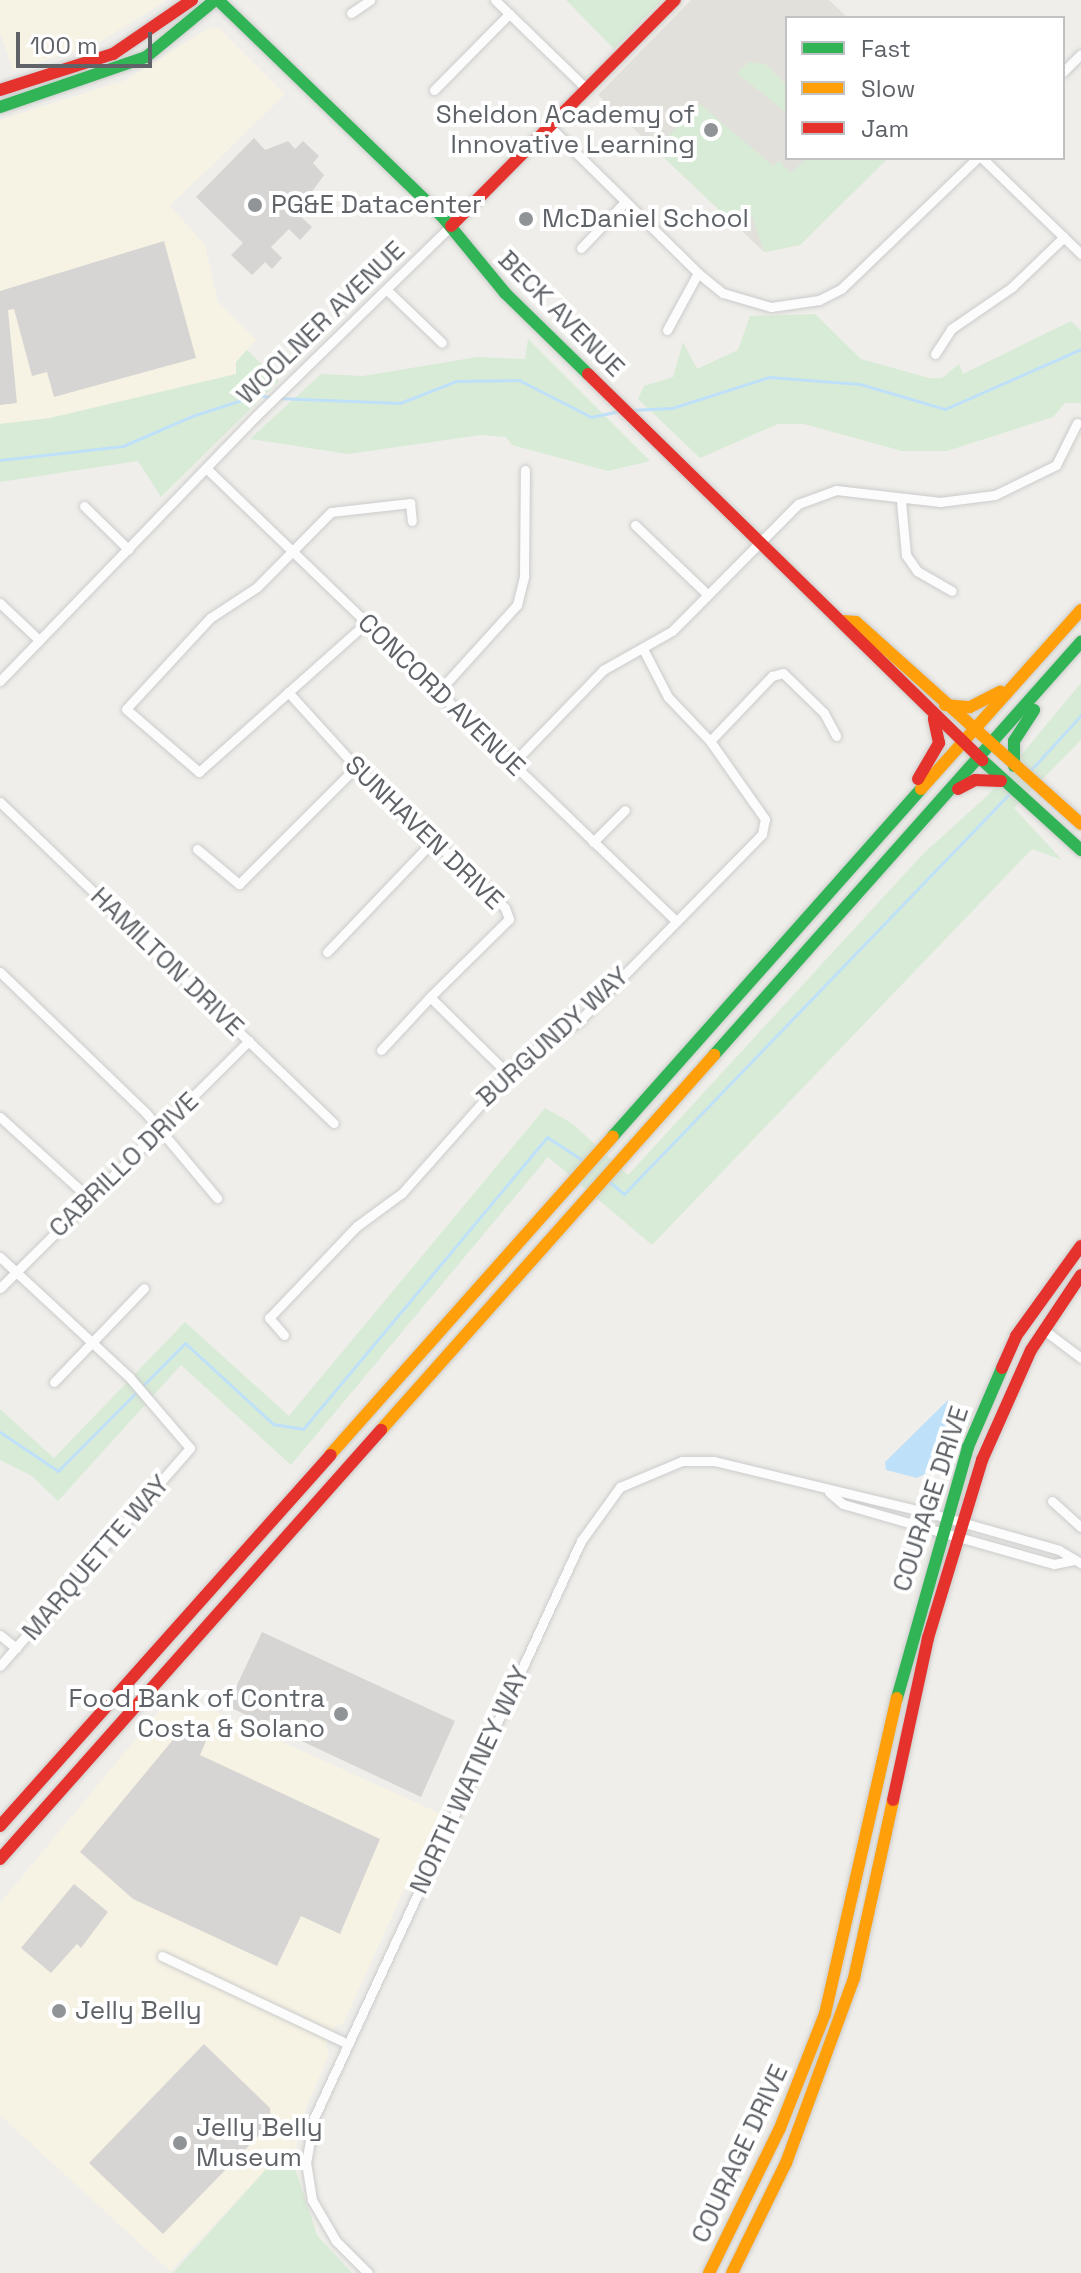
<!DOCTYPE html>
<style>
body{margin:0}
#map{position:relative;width:1081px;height:2273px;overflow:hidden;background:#efeeea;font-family:"Space Grotesk",sans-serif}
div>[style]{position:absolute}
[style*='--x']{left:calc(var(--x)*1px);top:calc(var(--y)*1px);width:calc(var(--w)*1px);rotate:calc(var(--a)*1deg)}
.commercial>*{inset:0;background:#f7f3e4}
.education>*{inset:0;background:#e2e0da}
.green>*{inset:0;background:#d8ebd6}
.water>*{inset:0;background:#bfe0f9}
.stream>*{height:3px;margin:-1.5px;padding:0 1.5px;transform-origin:1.5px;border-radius:1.5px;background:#bfe0f9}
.building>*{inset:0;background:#d6d5d3}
.roads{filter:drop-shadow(0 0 2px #cbcccc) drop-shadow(0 0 2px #cbcccc)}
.street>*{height:9px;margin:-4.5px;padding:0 4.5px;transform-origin:4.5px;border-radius:4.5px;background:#fdfcfc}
.fast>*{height:12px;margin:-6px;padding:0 6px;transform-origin:6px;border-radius:6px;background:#30b455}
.slow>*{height:12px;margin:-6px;padding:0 6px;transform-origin:6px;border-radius:6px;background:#ff9f0a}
.jam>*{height:12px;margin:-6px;padding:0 6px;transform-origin:6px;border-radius:6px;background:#e5322d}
.dots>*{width:22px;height:22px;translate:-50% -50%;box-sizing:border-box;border:4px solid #fff;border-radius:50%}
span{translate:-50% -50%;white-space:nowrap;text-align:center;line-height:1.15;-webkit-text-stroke:8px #fff;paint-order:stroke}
.poi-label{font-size:26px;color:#5f6368}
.right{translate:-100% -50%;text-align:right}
.left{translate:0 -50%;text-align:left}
.street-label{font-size:26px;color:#5f6368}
.legend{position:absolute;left:785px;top:16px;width:280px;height:144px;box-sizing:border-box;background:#fff;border:2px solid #bfc1c3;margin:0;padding:10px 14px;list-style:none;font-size:24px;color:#5f6368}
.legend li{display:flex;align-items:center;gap:16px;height:40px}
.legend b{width:40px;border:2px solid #bfc1c3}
.scale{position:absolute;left:16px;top:32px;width:136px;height:36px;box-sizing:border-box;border:4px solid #5f6368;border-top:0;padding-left:10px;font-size:24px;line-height:28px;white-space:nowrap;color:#5f6368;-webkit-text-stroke:6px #fff;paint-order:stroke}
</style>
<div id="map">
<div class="commercial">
<i style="clip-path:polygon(0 0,167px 0,100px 42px,13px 71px,0 32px)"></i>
<i style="clip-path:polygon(210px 27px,219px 28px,285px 94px,170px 206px,205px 245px,218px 302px,256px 340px,236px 362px,237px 374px,50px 418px,0 424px,0 120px,126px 80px)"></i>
<i style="clip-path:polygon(174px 1693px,439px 1813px,343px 2024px,335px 2026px,326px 2046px,329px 2054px,298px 2127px,295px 2168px,269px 2166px,170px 2271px,0 2115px,0 1903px)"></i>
</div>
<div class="education">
<i style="clip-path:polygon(691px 0,829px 0,848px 18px,787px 18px,787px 158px,888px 158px,800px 245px,764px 252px,598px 95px)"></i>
</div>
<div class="green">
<i style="clip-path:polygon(566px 0,662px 0,614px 49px)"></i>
<i style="clip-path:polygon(749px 62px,765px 64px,787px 86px,787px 113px,737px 73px)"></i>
<i style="clip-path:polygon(700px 104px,773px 166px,779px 161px,791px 173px,807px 158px,888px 158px,800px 245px,764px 252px,752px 216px,737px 227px,655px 149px)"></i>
<i style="clip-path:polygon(815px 314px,861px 359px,929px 378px,942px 378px,959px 364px,963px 374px,1071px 321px,1081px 331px,1081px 403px,1065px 403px,1053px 417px,947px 451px,902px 451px,804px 424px,778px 424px,700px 458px,638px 399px,644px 386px,673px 377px,683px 342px,697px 369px,738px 350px,750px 316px)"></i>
<i style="clip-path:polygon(528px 339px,650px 461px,608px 471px,512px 445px,506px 437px,481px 435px,348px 454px,250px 439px,321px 374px,363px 376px,477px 357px,525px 359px)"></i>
<i style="clip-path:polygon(247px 350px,279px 381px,161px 497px,138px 461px,0 482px,0 424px,50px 418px,236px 374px,236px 362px)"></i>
<i style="clip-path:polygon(1081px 683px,1081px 740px,1014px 808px,1062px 860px,1032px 849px,652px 1245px,548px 1157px,291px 1465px,181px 1365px,58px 1501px,32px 1476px,0 1460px,0 1409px,54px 1458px,185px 1322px,289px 1416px,545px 1108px,573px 1124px,628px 1175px,923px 854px,988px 795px)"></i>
<i style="clip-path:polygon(269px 2166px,295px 2168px,317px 2235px,352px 2273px,173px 2273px)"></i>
</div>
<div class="water">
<i style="clip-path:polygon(948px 1400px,957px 1405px,929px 1472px,917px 1478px,886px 1470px,885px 1462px)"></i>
</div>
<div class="stream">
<i style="--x:277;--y:398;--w:123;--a:2.3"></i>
<i style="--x:400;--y:403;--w:60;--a:-21.4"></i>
<i style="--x:456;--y:381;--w:63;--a:-0.9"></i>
<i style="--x:519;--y:380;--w:81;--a:27.2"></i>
<i style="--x:591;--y:417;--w:29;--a:-12"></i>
<i style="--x:631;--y:410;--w:41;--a:-2.8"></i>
<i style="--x:672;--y:408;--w:102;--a:-17.7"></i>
<i style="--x:769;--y:377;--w:91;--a:4.4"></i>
<i style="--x:860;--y:384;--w:89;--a:16.4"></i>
<i style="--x:945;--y:409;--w:149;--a:-23.8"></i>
<i style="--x:0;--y:460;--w:124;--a:-6.5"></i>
<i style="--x:123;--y:446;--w:75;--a:-23.5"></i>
<i style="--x:192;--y:416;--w:68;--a:-17.9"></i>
<i style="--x:257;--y:395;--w:13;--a:9"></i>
<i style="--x:1029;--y:772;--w:77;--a:-47.6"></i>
<i style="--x:610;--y:1182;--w:18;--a:41"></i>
<i style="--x:624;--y:1194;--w:558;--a:-46.09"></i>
<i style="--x:0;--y:1432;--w:70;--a:33.9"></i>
<i style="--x:58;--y:1471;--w:180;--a:-45.2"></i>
<i style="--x:185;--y:1343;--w:120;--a:42.6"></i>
<i style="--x:273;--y:1424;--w:30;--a:9"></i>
<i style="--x:303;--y:1429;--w:381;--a:-50.1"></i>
<i style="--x:547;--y:1137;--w:42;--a:33.3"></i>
</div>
<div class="building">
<i style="clip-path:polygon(254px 138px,265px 150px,288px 141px,295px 149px,303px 141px,319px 156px,313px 163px,324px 175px,297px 213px,312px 227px,300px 240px,289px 229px,271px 247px,282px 258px,272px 269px,265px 262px,252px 275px,231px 255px,243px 243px,196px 197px)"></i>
<i style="clip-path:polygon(164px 241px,196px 358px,54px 397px,47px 372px,32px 376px,14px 309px,8px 310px,17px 403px,0 405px,0 291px)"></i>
<i style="clip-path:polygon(262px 1632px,455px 1721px,421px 1797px,227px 1706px)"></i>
<i style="clip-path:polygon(186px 1724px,209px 1734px,200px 1755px,380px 1839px,340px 1934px,301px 1916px,277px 1966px,133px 1899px,80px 1852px)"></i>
<i style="clip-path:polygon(74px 1884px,108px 1912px,81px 1948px,77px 1944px,51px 1973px,21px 1948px)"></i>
<i style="clip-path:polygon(204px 2044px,270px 2108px,271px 2123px,163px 2234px,89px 2163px)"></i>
</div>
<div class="roads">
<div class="street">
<i style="--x:495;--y:0;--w:128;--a:44.1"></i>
<i style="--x:351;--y:13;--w:23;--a:-34"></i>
<i style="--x:1063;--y:72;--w:25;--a:-45"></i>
<i style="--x:434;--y:90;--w:107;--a:-45.4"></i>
<i style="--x:550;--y:127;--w:208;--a:44.6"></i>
<i style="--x:698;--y:273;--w:32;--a:39"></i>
<i style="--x:723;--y:293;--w:50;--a:16.3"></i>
<i style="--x:771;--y:307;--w:49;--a:-8.3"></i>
<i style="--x:819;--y:300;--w:25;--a:-27"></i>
<i style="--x:841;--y:289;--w:189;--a:-43.9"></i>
<i style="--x:982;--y:158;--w:138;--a:44.1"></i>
<i style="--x:581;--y:248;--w:64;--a:-46.3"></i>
<i style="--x:387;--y:290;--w:76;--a:43.9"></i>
<i style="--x:667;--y:330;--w:65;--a:-61.5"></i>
<i style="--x:935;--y:354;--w:30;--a:-57"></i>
<i style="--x:951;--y:329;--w:74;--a:-34.5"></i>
<i style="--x:1012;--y:287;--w:72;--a:-43.9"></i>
<i style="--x:206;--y:468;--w:653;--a:43.94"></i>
<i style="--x:901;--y:501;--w:54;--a:84.7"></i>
<i style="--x:906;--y:555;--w:19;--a:55"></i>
<i style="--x:917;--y:571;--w:40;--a:29.7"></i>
<i style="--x:84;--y:506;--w:62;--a:44.3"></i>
<i style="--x:635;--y:525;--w:100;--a:43.8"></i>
<i style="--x:0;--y:603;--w:54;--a:43.5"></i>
<i style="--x:366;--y:623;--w:224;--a:138.3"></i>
<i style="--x:199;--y:772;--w:96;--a:-139.2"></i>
<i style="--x:126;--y:709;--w:124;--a:-47.3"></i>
<i style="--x:210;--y:618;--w:56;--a:-33.4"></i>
<i style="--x:257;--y:587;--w:105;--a:-45.4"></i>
<i style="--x:331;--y:512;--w:80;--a:-6.5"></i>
<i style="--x:410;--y:503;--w:18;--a:84"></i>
<i style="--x:0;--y:681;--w:368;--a:-46"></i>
<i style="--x:256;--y:416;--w:272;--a:-44.3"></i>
<i style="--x:288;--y:692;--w:101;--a:47.8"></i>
<i style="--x:356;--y:767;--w:205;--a:43.4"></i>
<i style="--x:505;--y:908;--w:12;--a:70"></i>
<i style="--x:509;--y:919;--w:111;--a:135.4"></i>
<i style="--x:430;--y:997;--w:108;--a:44.6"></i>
<i style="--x:438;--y:692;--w:118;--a:-47.8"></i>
<i style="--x:517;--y:605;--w:30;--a:-76"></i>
<i style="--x:524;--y:576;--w:106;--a:-89.5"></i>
<i style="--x:710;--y:741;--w:90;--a:-46.4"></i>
<i style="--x:772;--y:676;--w:11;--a:-15"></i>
<i style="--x:783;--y:673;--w:57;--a:44.3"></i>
<i style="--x:824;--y:713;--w:26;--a:62"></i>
<i style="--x:513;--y:763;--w:129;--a:-45.9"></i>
<i style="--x:603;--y:670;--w:79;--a:-29.5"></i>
<i style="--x:672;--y:631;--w:179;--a:-45.2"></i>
<i style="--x:798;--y:504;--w:40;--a:-20.2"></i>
<i style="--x:836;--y:490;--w:105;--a:6.6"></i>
<i style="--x:940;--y:502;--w:55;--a:-7.3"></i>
<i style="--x:995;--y:495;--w:68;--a:-26.2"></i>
<i style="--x:1056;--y:465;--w:47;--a:-63.4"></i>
<i style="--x:0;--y:802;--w:463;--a:43.9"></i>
<i style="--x:593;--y:842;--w:45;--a:-45"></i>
<i style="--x:197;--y:849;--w:55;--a:39.8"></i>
<i style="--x:239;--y:884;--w:165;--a:-45"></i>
<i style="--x:327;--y:952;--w:155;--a:-46.3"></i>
<i style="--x:0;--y:972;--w:203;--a:44"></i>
<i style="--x:146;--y:1113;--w:111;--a:50.1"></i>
<i style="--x:381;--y:1050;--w:72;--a:-47.2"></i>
<i style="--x:0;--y:1117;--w:119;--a:42.3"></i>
<i style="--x:0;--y:1257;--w:178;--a:42.9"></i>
<i style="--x:130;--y:1378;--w:92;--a:49.4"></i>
<i style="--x:190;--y:1448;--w:289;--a:131.1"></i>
<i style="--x:0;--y:1288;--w:351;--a:-44.8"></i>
<i style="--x:1044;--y:1330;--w:46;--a:37.1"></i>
<i style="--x:284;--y:1335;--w:23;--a:-131"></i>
<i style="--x:269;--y:1318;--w:127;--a:-46.3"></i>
<i style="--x:357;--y:1226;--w:56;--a:-36.3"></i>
<i style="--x:402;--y:1193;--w:176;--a:-48.4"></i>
<i style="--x:519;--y:1061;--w:71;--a:-33.5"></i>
<i style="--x:578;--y:1022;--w:263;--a:-45.6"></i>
<i style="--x:762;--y:834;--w:15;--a:-79"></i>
<i style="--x:765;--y:819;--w:95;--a:-125.2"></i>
<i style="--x:710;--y:741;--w:61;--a:-133.7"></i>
<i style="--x:668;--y:697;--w:54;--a:-117.5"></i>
<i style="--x:54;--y:1382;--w:130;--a:-46.2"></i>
<i style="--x:829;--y:1492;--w:18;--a:41"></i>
<i style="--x:843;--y:1504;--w:91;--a:16"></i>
<i style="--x:930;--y:1529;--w:129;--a:15.8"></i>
<i style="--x:1054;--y:1564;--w:20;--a:-11"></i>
<i style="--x:1052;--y:1501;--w:39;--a:42"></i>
<i style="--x:0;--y:1635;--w:21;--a:39"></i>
<i style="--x:162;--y:1956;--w:206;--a:25.3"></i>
<i style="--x:368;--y:2273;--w:45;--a:-135"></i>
<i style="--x:336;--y:2241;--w:48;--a:-120.3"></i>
<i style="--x:312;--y:2200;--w:37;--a:-99"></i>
<i style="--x:306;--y:2163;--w:46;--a:-79.9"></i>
<i style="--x:314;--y:2118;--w:636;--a:-65.17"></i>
<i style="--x:581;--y:1541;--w:67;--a:-54.2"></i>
<i style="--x:620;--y:1487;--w:67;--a:-22.8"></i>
<i style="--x:682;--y:1461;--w:32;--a:0"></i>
<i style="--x:714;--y:1461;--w:225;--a:13.6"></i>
<i style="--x:933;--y:1514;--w:131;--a:15.9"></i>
<i style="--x:1059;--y:1550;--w:26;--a:31"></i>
</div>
<div class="fast">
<i style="--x:218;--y:0;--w:310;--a:44"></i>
<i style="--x:441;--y:215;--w:101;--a:50.6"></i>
<i style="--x:505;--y:293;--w:116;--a:44.3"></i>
<i style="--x:0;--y:107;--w:154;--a:-18.9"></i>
<i style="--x:146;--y:57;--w:89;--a:-39.6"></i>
<i style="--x:982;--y:760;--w:134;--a:42.3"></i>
<i style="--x:1014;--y:766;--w:25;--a:-90"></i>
<i style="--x:1014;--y:741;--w:37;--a:-57"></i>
<i style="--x:714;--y:1055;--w:553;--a:-48.38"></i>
<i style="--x:613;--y:1136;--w:464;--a:-48.4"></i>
<i style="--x:897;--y:1698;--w:261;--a:-74.2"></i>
<i style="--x:968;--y:1447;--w:86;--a:-66.7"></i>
</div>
<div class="slow">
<i style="--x:843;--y:621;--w:13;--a:4"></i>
<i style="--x:856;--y:622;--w:302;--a:41.9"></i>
<i style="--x:945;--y:705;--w:25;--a:5"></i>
<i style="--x:970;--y:707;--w:34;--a:-27"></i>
<i style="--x:921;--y:789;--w:240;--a:-48.2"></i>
<i style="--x:381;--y:1430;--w:502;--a:-48.39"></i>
<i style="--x:330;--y:1455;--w:426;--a:-48.4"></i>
<i style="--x:709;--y:2273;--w:161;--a:-63.9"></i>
<i style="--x:780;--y:2128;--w:123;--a:-68.5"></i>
<i style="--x:825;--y:2014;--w:324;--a:-77.2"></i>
<i style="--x:732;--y:2273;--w:123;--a:-63.9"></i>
<i style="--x:786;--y:2163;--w:197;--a:-69.8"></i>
<i style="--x:854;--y:1978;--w:182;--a:-77.6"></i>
</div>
<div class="jam">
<i style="--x:0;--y:90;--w:119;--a:-17.7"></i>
<i style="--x:113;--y:54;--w:96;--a:-34.4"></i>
<i style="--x:451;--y:226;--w:318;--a:-45.3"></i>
<i style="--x:588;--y:374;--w:552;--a:44.41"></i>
<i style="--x:918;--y:779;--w:42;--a:-59.7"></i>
<i style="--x:939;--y:743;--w:25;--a:-102"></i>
<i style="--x:958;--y:789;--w:19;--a:-28"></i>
<i style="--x:975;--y:780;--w:26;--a:2"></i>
<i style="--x:1002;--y:1368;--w:35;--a:-66"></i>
<i style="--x:1016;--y:1336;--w:111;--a:-54.2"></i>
<i style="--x:893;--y:1800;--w:166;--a:-77.8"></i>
<i style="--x:928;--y:1638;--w:186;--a:-73.1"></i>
<i style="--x:982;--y:1460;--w:120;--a:-66"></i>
<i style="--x:1031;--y:1350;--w:90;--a:-56.3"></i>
<i style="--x:0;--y:1826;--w:497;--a:-48.3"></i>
<i style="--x:0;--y:1859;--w:574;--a:-48.39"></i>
</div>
</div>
<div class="dots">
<i style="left:711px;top:130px;background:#919496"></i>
<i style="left:255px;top:205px;background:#919496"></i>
<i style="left:526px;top:219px;background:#919496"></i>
<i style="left:341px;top:1714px;background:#919496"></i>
<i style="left:59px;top:2011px;background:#919496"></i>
<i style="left:180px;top:2143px;background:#919496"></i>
</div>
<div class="poi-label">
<span class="right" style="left:695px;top:130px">Sheldon Academy of<br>Innovative Learning</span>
<span class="left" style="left:271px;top:205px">PG&amp;E Datacenter</span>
<span class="left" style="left:542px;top:219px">McDaniel School</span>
<span class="right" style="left:325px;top:1714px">Food Bank of Contra<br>Costa &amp; Solano</span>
<span class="left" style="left:75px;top:2011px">Jelly Belly</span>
<span class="left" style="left:196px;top:2143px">Jelly Belly<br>Museum</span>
</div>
<div class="street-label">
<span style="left:561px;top:314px;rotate:45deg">BECK AVENUE</span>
<span style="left:321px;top:323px;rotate:-44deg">WOOLNER AVENUE</span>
<span style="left:441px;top:695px;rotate:44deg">CONCORD AVENUE</span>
<span style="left:424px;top:833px;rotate:44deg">SUNHAVEN DRIVE</span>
<span style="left:167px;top:962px;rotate:44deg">HAMILTON DRIVE</span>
<span style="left:553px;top:1037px;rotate:-42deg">BURGUNDY WAY</span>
<span style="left:124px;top:1165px;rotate:-44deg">CABRILLO DRIVE</span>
<span style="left:931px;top:1499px;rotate:-72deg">COURAGE DRIVE</span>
<span style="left:96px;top:1558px;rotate:-49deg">MARQUETTE WAY</span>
<span style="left:470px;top:1780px;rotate:-65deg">NORTH WATNEY WAY</span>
<span style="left:740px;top:2154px;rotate:-65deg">COURAGE DRIVE</span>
</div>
<ul class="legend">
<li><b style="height:10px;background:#30b455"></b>Fast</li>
<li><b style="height:10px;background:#ff9f0a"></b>Slow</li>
<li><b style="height:10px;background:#e5322d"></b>Jam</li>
</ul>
<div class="scale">100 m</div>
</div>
